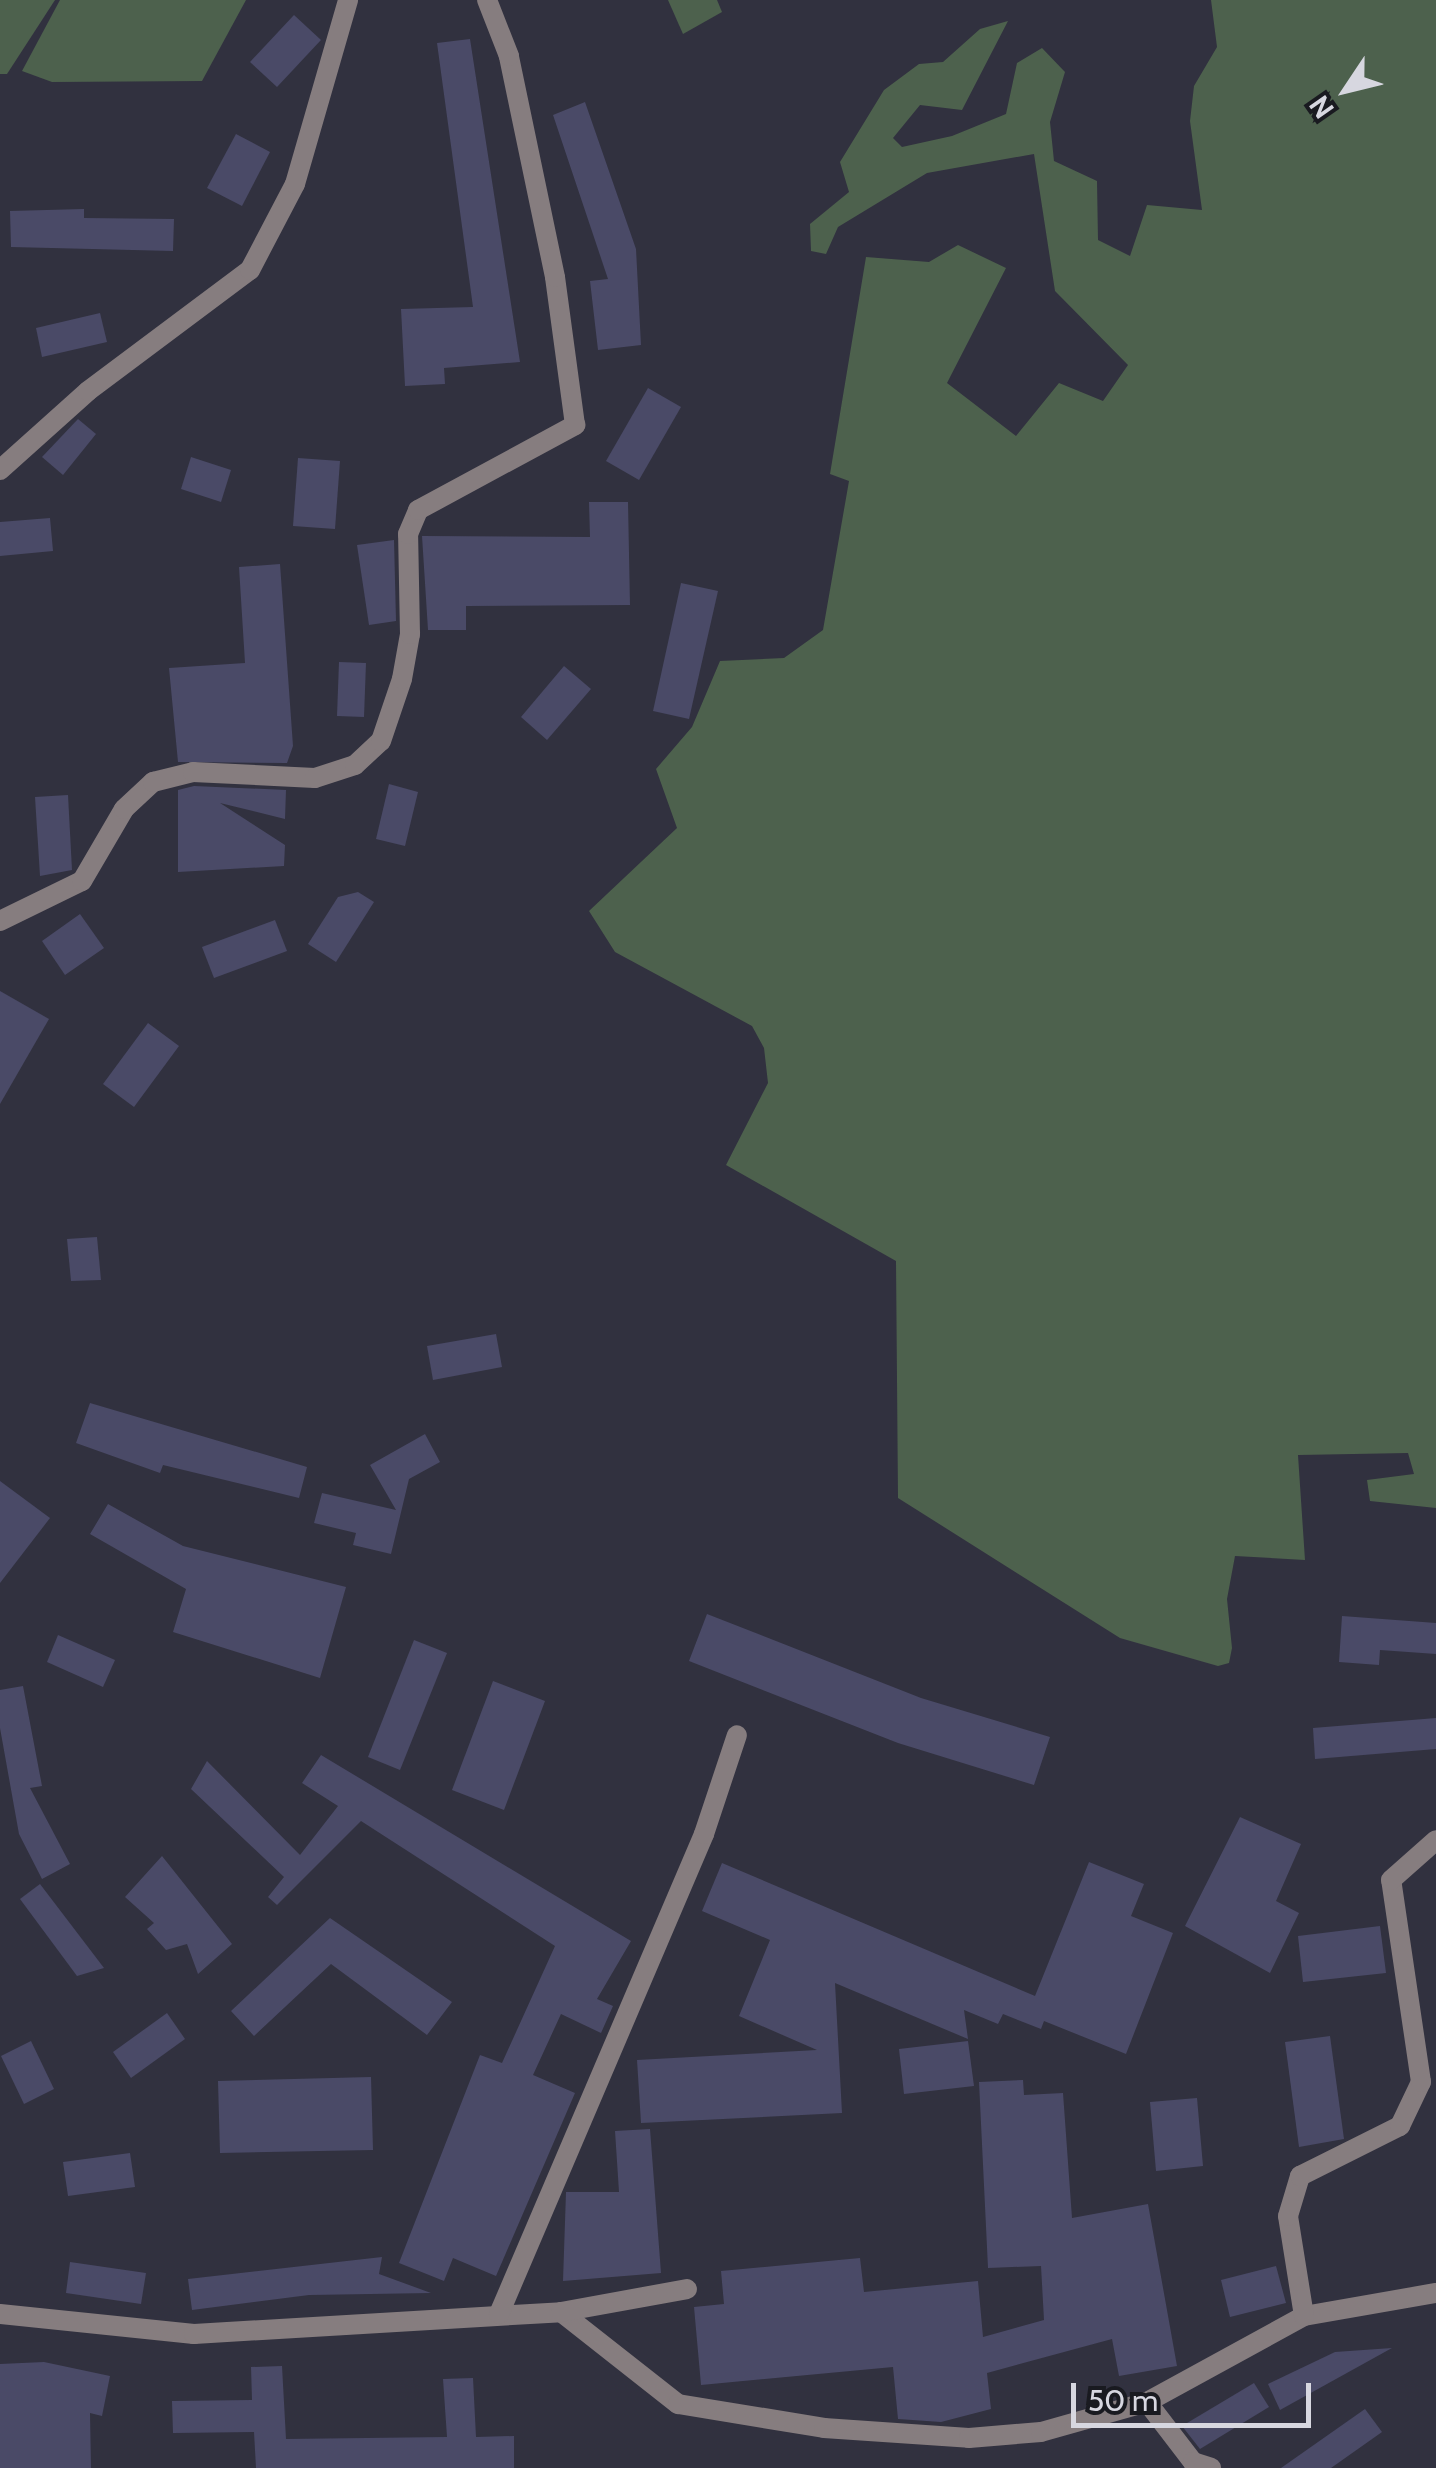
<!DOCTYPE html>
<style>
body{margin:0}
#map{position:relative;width:1436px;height:2468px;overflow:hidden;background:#31313f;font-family:Cabin,sans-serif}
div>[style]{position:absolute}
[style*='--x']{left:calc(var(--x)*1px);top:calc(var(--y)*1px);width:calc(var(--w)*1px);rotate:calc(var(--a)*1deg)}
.green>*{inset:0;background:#4d614d}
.building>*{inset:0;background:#4a4a67}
.street>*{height:20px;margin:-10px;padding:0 10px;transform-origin:10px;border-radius:10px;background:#867d7f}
span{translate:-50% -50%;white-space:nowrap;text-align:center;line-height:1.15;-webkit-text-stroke:8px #191a20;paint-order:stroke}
.north{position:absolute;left:1296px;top:40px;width:100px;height:100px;-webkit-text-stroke:8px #191a20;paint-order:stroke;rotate:235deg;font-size:28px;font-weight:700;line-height:40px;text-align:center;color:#d7d7e0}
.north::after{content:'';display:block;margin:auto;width:35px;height:45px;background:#d7d7e0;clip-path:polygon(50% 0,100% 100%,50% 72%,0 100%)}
.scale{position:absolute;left:1071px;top:2383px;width:240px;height:45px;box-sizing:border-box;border:5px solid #d7d7e0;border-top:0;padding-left:12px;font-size:30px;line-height:35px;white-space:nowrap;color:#d7d7e0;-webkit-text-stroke:8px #191a20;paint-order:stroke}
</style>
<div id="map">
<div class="green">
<i style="clip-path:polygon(0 0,55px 0,7px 74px,0 74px)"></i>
<i style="clip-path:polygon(60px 0,246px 0,202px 81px,52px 82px,22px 71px)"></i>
<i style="clip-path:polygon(668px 0,717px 0,722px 12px,683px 34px)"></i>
<i style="clip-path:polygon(1211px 0,1436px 0,1436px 1508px,1370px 1501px,1367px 1480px,1414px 1474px,1408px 1453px,1298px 1455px,1305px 1560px,1235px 1556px,1227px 1599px,1232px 1648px,1229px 1663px,1218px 1666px,1120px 1638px,898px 1498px,896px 1261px,726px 1165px,768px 1083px,764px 1048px,752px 1026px,615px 952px,589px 911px,677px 828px,656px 769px,692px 727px,720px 661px,784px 658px,823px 630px,849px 481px,830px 474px,866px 257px,929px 262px,958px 245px,1006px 268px,947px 383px,1016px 436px,1059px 383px,1103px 401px,1128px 365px,1055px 291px,1034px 154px,927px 173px,838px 227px,826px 254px,811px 251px,810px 224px,849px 192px,840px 162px,884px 90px,919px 64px,943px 62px,980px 29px,1008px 21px,962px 110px,920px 105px,893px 138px,902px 147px,952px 136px,1006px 114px,1017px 63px,1042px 48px,1065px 72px,1050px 122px,1054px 161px,1097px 181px,1098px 240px,1130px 256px,1147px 205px,1202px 210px,1190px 121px,1194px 86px,1217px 47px)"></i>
</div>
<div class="building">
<i style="clip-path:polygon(294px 15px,321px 40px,277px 87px,250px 62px)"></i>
<i style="clip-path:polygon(470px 39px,520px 362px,444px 368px,445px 384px,405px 386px,401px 309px,473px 307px,437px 43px)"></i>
<i style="clip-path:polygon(585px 102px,636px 249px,641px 345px,598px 350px,590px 281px,608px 279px,553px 115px)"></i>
<i style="clip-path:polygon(236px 134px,270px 152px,242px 206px,207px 188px)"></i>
<i style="clip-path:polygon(84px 209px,84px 218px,174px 219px,173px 251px,11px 247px,10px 211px)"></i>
<i style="clip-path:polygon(100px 313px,107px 342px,42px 357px,36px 328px)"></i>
<i style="clip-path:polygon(648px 388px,681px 407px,639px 480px,606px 461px)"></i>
<i style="clip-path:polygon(78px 419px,96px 434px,63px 475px,42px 457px)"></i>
<i style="clip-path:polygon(191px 457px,231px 470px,221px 502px,181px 489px)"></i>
<i style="clip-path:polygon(298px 458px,340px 461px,335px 529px,293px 526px)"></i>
<i style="clip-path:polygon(589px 502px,628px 502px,630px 605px,466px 606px,466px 630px,428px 630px,422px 536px,590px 537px)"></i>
<i style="clip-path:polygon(50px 518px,53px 551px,0 556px,0 522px)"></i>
<i style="clip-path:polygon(394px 540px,396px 621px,369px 625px,357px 545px)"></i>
<i style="clip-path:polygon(280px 564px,293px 746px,287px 763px,178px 762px,169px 668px,245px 663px,239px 567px)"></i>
<i style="clip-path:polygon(681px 583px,718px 591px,689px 719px,653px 711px)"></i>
<i style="clip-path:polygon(339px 662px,366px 663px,364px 717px,337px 716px)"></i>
<i style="clip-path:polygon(564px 666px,591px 689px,547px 740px,521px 717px)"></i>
<i style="clip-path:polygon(389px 784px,418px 792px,405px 846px,376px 839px)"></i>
<i style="clip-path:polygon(194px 786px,286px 790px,285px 819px,220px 803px,285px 845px,284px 866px,178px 872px,178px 790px)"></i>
<i style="clip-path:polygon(68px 795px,72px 870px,40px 876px,35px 797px)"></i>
<i style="clip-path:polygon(358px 892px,374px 902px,336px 962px,308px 944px,338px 897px)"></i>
<i style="clip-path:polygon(80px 914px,104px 948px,65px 975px,42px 941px)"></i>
<i style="clip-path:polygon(275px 920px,287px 951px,214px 978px,202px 947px)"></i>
<i style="clip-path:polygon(0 991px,49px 1019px,0 1104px)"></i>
<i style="clip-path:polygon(148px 1023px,179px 1046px,134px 1107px,103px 1084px)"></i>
<i style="clip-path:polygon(97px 1237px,101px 1280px,71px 1281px,67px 1239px)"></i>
<i style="clip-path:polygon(496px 1334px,502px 1367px,433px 1380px,427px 1346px)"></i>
<i style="clip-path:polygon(90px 1403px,307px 1467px,299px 1498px,163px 1465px,160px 1473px,76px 1443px)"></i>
<i style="clip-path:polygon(425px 1434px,440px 1462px,409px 1479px,391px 1554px,353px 1545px,356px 1533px,314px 1523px,322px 1493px,396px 1510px,370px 1465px)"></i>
<i style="clip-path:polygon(0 1481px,50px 1518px,0 1583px)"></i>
<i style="clip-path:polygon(108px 1504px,183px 1546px,346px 1587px,320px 1678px,173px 1632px,186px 1589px,90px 1534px)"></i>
<i style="clip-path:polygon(707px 1614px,921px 1698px,1050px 1737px,1034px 1785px,898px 1743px,689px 1661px)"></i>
<i style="clip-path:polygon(1342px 1616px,1436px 1623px,1436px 1654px,1380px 1650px,1379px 1665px,1339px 1662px)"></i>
<i style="clip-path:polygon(58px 1635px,115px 1660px,103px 1687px,47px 1662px)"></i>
<i style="clip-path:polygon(414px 1640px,447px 1653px,400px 1770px,368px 1757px)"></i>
<i style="clip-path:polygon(493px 1681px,545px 1701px,504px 1810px,452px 1790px)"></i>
<i style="clip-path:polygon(23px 1686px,42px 1786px,30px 1788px,70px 1864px,42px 1879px,19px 1834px,0 1728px,0 1690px)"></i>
<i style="clip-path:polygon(1436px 1718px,1436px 1749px,1315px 1759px,1313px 1728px)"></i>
<i style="clip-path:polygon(321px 1755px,631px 1941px,597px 1999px,613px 2006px,601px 2033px,561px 2014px,533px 2075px,575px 2093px,496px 2276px,453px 2258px,444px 2281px,399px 2263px,480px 2055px,502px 2063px,555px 1946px,361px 1821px,277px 1905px,268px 1897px,284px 1877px,191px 1789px,207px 1761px,300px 1855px,338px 1806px,302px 1783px)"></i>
<i style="clip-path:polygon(1240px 1817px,1301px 1844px,1276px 1901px,1299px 1913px,1270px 1973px,1185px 1926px)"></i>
<i style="clip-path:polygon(162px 1856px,232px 1944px,198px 1974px,187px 1944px,166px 1950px,147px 1929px,154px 1923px,125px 1897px)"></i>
<i style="clip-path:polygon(1089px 1862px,1144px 1884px,1131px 1916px,1173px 1933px,1126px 2054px,1044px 2021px,1041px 2029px,1003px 2014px,998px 2024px,964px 2010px,968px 2039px,835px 1983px,842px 2113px,641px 2123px,637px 2060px,817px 2050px,739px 2016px,770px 1940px,702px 1911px,722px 1863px,1035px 1996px)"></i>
<i style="clip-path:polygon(40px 1884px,104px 1968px,77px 1976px,20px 1899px)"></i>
<i style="clip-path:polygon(330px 1918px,452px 2002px,427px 2035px,331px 1964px,254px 2036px,231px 2011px)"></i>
<i style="clip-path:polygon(1380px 1926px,1386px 1973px,1303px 1982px,1298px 1936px)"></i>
<i style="clip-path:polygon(167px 2013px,185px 2039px,131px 2078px,113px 2052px)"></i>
<i style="clip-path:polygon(1330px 2036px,1344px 2139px,1299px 2147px,1285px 2042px)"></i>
<i style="clip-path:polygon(31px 2041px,54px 2089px,24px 2104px,1px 2056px)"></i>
<i style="clip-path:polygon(968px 2041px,974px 2086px,904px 2094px,899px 2049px)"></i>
<i style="clip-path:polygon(371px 2077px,373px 2150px,220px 2153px,218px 2081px)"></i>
<i style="clip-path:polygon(1023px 2080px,1024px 2095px,1063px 2093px,1072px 2218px,1148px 2204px,1177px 2366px,1119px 2376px,1112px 2339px,987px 2373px,991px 2409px,941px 2422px,898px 2419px,893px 2367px,701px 2385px,694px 2307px,724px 2304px,721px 2271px,860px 2258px,864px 2292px,978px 2281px,983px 2337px,1044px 2320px,1041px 2266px,988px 2268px,979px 2082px)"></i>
<i style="clip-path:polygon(1197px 2098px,1203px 2166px,1156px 2171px,1150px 2102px)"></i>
<i style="clip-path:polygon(650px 2129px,661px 2273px,563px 2281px,566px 2192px,619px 2192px,615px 2131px)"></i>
<i style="clip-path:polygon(130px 2153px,135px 2187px,68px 2196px,63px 2162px)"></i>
<i style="clip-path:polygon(382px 2257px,379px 2274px,431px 2293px,309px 2295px,192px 2310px,188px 2279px)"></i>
<i style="clip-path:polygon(70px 2262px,146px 2273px,141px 2304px,66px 2293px)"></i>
<i style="clip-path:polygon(1276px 2266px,1286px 2303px,1230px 2317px,1221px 2280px)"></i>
<i style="clip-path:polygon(1392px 2348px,1280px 2410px,1268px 2384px,1335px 2352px)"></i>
<i style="clip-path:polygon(44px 2362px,110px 2376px,102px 2416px,90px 2413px,91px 2468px,0 2468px,0 2364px)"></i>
<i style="clip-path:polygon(282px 2366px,286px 2439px,447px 2437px,443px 2379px,473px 2378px,476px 2437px,514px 2436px,514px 2468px,256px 2468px,254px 2432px,173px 2433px,172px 2401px,252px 2400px,251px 2367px)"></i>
<i style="clip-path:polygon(1254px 2383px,1269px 2407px,1200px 2449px,1182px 2426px)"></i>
<i style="clip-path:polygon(1365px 2409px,1382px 2432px,1331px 2468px,1281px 2468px)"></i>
</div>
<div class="street">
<i style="--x:0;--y:470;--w:118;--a:-41.9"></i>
<i style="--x:88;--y:391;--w:202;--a:-36.8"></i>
<i style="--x:250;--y:270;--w:97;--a:-62.4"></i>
<i style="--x:295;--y:184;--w:191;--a:-73.9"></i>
<i style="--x:0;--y:921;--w:91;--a:-26"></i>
<i style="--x:82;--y:881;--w:83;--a:-59.7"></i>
<i style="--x:124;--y:809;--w:40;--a:-43"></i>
<i style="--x:153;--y:782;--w:41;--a:-14"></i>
<i style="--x:193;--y:772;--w:122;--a:2.8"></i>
<i style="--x:315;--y:778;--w:42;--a:-18"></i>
<i style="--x:355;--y:765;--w:35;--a:-43"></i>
<i style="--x:381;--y:741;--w:65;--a:-71.3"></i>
<i style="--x:402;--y:679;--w:46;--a:-79.9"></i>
<i style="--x:410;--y:634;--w:100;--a:-91.1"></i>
<i style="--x:408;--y:534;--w:26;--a:-67"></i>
<i style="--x:418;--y:510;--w:179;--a:-28.4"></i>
<i style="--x:575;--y:425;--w:149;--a:-97.7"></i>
<i style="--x:555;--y:277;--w:226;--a:-101.8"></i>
<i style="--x:509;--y:56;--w:60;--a:-111.4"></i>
<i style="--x:561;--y:2312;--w:149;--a:38.2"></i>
<i style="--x:678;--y:2404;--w:148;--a:9.3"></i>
<i style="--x:824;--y:2428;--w:145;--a:3.9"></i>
<i style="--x:969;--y:2438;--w:72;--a:-4.8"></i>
<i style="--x:1041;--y:2432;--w:110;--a:-15.8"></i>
<i style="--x:1147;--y:2402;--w:179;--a:-28.7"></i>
<i style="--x:1304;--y:2316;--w:134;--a:-9.9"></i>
<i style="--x:0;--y:2314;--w:195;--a:5.9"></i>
<i style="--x:194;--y:2334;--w:368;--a:-3.4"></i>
<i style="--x:561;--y:2312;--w:128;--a:-10.3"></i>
<i style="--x:499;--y:2314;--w:522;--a:-66.87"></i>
<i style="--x:704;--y:1834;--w:104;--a:-71.6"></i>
<i style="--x:1304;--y:2316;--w:101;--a:-99.1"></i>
<i style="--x:1288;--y:2216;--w:42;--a:-73.3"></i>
<i style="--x:1300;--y:2176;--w:112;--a:-26.6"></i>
<i style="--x:1400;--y:2126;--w:49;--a:-64.5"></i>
<i style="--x:1421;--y:2082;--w:204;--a:-98.4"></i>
<i style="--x:1391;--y:1880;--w:60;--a:-41.6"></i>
<i style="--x:1147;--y:2402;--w:76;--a:52.5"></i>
<i style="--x:1193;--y:2462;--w:19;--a:18"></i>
</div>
<div class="north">N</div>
<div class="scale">50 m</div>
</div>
